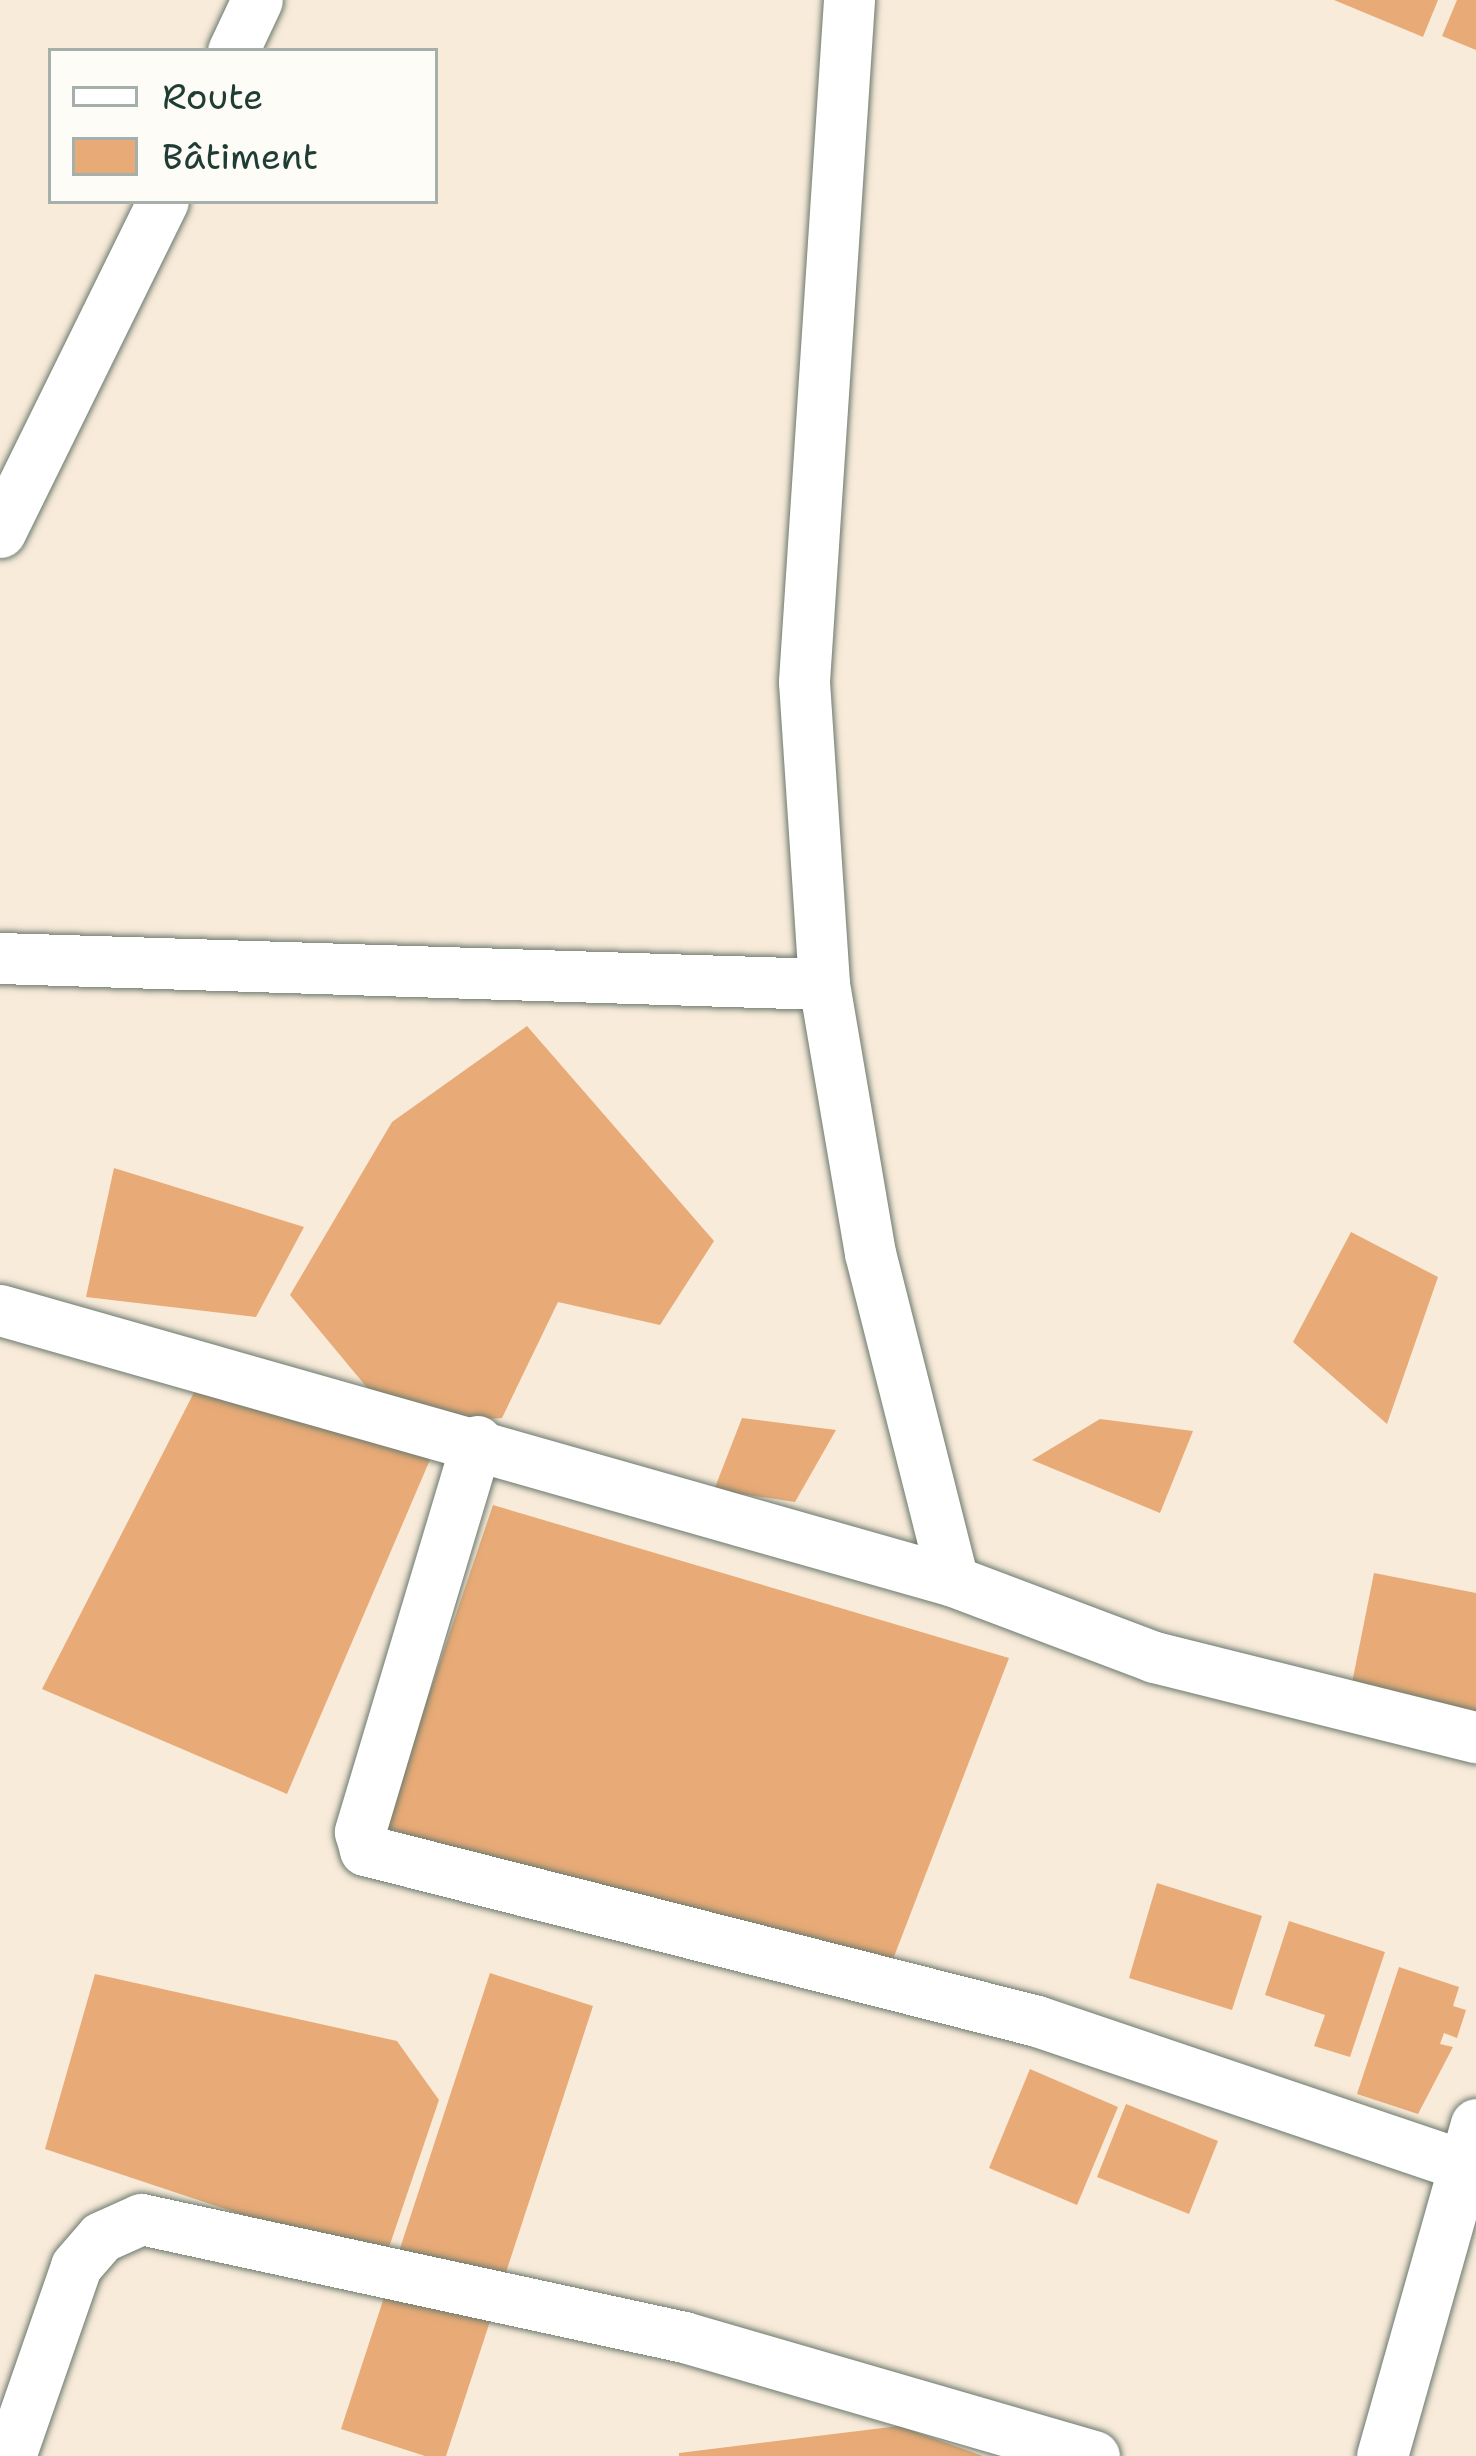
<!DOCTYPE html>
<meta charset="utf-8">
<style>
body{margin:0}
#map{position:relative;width:1476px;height:2456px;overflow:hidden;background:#f9ebda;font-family:"Shantell Sans",sans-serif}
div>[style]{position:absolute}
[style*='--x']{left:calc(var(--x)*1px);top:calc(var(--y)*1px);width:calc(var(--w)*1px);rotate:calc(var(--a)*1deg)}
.building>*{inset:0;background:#e8ab77}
.roads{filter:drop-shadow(0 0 3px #6b7a6e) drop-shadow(0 0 3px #6b7a6e)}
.minor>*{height:51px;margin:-25.5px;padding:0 25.5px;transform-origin:25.5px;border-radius:25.5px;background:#fff}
span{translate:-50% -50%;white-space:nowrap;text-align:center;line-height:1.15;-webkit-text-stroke:12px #fdfcf7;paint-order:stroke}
.legend{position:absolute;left:48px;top:48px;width:390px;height:156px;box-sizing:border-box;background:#fdfcf7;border:3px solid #a4b0a9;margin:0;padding:15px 21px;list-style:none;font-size:36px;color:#1f3d34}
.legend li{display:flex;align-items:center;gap:24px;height:60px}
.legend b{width:60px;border:3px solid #a4b0a9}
</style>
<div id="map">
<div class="building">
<i style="clip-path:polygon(1334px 0,1438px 0,1423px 37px)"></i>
<i style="clip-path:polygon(1457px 0,1476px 0,1476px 50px,1442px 36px)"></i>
<i style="clip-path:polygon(527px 1026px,714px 1241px,660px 1325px,558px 1302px,502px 1418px,399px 1426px,290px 1295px,392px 1122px)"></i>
<i style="clip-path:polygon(114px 1168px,304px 1227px,256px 1317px,86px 1297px)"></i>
<i style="clip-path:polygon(1351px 1232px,1438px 1277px,1387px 1424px,1293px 1342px)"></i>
<i style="clip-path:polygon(204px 1373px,435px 1448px,287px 1794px,42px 1689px)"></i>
<i style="clip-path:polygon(742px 1418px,836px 1430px,795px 1502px,714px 1490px)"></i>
<i style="clip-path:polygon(1100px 1419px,1193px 1431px,1160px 1513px,1032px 1460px)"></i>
<i style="clip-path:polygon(493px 1505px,1009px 1658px,880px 1993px,384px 1827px)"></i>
<i style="clip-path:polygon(1374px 1573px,1476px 1593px,1476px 1713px,1351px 1688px)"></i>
<i style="clip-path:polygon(1157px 1883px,1262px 1916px,1232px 2010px,1129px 1978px)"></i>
<i style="clip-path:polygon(1289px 1921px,1385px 1952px,1350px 2057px,1314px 2046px,1325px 2015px,1265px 1995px)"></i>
<i style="clip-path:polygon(1399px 1967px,1459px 1987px,1453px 2006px,1466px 2010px,1457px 2038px,1444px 2033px,1440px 2044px,1453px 2047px,1418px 2114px,1357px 2094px)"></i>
<i style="clip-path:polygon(490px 1973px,593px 2006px,446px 2456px,425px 2456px,341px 2429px)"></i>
<i style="clip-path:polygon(95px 1974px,397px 2041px,439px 2100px,384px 2262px,45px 2149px)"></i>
<i style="clip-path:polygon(1030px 2069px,1118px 2107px,1077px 2205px,989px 2168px)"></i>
<i style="clip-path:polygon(1126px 2104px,1218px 2141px,1189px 2214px,1097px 2177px)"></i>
<i style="clip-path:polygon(899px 2426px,983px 2456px,679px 2456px,679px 2453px)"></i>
</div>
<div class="roads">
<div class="minor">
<i style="--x:849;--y:0;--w:683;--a:93.78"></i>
<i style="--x:804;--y:682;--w:303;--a:86.2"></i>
<i style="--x:824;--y:984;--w:273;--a:80.3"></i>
<i style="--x:870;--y:1253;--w:338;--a:75.8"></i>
<i style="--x:233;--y:51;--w:56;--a:-64.8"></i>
<i style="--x:0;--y:532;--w:369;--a:-63.8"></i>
<i style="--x:0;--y:958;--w:824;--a:1.81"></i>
<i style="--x:0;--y:1310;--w:991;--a:15.87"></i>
<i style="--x:953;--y:1581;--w:215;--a:20.7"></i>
<i style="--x:1154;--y:1657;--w:332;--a:14"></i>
<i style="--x:477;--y:1441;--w:408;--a:106.7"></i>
<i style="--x:360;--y:1832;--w:19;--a:74"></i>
<i style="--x:365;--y:1850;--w:693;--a:14.28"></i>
<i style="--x:1037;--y:2021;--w:453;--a:18.7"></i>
<i style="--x:10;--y:2456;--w:201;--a:-70.8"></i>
<i style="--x:76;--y:2266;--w:38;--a:-49"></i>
<i style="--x:101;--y:2237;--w:44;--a:-24.2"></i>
<i style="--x:141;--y:2219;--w:556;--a:12.26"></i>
<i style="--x:684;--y:2337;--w:427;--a:16.2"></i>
<i style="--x:1382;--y:2456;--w:345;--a:-74.2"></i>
</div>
</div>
<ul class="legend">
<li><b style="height:15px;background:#fff"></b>Route</li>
<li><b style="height:33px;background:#e8ab77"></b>Bâtiment</li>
</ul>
</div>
